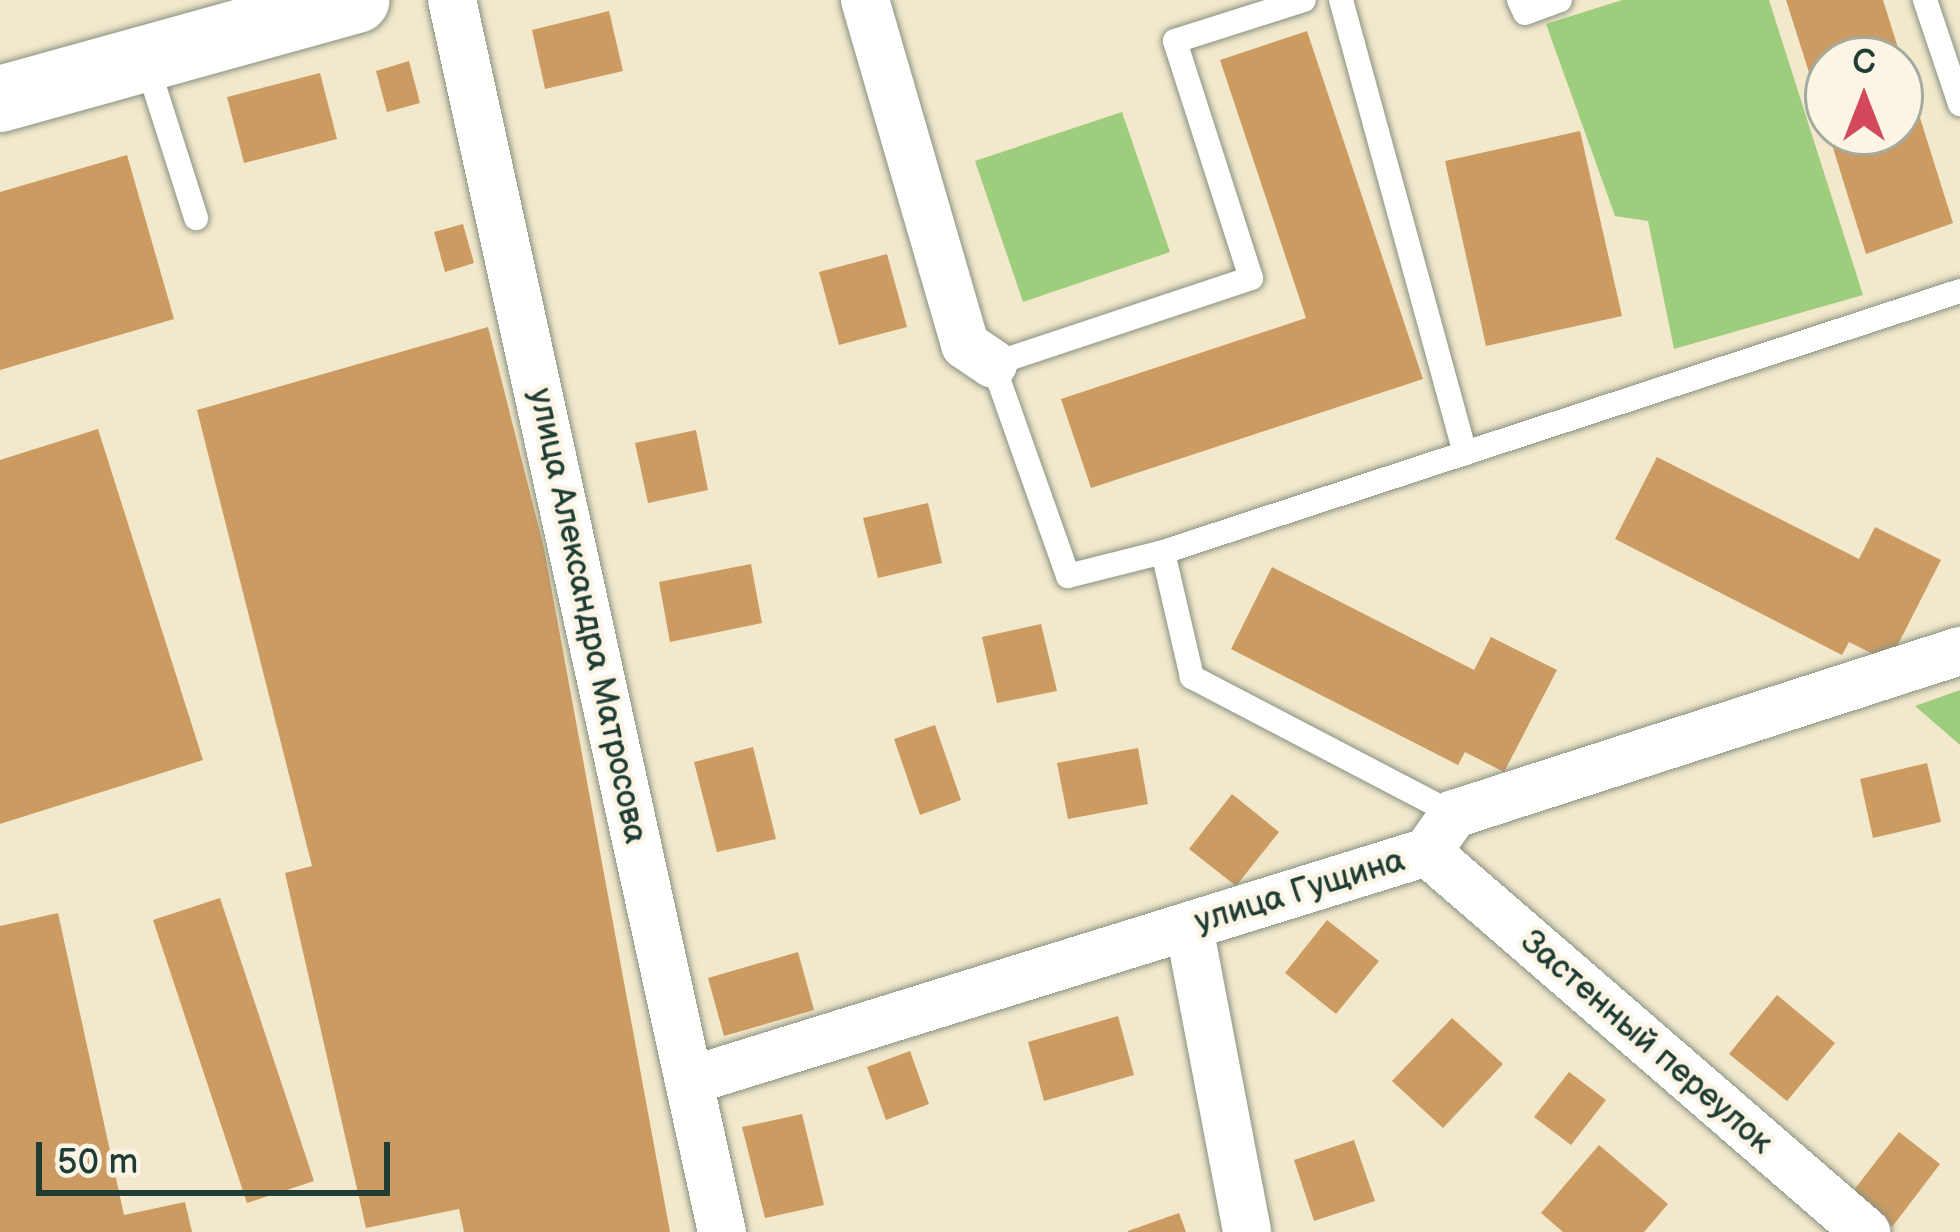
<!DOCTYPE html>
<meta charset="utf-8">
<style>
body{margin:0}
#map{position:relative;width:1960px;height:1232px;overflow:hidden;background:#f2e8cc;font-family:"Balsamiq Sans",sans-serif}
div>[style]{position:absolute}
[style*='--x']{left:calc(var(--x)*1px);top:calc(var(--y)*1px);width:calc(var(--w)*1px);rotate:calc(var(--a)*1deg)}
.green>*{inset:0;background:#9ece7d}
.building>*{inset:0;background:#cc9b62}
.roads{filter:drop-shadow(0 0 3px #889280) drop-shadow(0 0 3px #889280)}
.service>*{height:24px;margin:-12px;padding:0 12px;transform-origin:12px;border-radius:12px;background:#fff}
.minor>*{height:48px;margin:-24px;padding:0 24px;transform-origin:24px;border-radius:24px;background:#fff}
.secondary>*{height:66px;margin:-33px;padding:0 33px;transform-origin:33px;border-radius:33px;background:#fff}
span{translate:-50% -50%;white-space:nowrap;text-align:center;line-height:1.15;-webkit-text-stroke:9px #fcf5e5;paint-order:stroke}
.street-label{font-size:33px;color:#1f3d34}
.north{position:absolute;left:1804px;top:36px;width:120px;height:120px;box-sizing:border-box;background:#fcf5e5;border:3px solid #a4ab9e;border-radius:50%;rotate:0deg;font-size:33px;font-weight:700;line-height:48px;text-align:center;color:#1f3d34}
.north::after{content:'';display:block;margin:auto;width:42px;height:54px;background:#d1495b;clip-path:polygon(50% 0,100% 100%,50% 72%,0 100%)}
.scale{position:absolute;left:36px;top:1142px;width:354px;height:54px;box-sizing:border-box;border:6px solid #1f3d34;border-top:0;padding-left:15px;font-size:36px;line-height:42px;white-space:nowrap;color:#1f3d34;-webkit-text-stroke:9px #fcf5e5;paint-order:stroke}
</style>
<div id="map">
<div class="green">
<i style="clip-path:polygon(1622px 0,1769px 0,1863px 295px,1674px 349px,1648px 221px,1615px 216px,1546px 24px)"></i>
<i style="clip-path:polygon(1122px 112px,1170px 252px,1023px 302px,975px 161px)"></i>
<i style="clip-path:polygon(1960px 690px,1960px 745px,1915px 706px)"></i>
</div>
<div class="building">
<i style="clip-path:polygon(1786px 0,1883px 0,1953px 223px,1866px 254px,1828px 132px,1900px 132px,1900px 60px,1828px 60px,1827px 129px)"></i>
<i style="clip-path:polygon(609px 11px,623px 71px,545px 89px,532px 30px)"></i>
<i style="clip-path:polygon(1307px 31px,1423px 379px,1091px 488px,1061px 399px,1306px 318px,1220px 60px)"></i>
<i style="clip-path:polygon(409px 61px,420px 103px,387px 112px,376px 71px)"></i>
<i style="clip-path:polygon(320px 73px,337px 139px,244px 163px,227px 97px)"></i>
<i style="clip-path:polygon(1580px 131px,1622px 316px,1486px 346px,1445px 161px)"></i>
<i style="clip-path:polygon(127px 155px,174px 319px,0 370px,0 192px)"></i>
<i style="clip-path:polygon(463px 224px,474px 263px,445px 272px,434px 232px)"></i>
<i style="clip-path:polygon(887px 254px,907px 327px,839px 345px,819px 272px)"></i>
<i style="clip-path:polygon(488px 327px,544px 548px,670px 1232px,464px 1232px,459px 1209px,366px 1228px,285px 873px,312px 866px,197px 410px)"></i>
<i style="clip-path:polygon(98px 429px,203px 760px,0 824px,0 460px)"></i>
<i style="clip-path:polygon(696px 430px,708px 490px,648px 503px,635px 443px)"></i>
<i style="clip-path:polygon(1657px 457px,1859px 559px,1875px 527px,1941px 560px,1889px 662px,1849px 642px,1842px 655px,1615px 539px)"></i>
<i style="clip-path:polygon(928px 503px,942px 563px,878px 578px,863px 518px)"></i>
<i style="clip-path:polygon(751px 564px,762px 623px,670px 642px,659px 582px)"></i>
<i style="clip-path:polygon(1272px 567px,1474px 670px,1491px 637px,1557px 670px,1504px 772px,1465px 752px,1458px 765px,1231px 649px)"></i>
<i style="clip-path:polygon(1041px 624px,1057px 691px,997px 703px,982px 637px)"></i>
<i style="clip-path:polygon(935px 725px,961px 800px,920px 815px,894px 739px)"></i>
<i style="clip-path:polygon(753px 747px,776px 839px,717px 852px,694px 762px)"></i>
<i style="clip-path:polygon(1138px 748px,1148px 804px,1068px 819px,1057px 763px)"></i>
<i style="clip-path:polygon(1927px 763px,1941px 822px,1873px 838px,1860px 779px)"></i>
<i style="clip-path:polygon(1232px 794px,1279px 832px,1236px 886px,1189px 849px)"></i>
<i style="clip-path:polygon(220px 898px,314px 1181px,247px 1203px,153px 920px)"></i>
<i style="clip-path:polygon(58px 913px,124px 1215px,185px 1202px,192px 1232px,0 1232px,0 926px)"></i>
<i style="clip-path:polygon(1327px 920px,1379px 961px,1336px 1014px,1285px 973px)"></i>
<i style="clip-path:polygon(798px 952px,814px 1010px,724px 1036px,708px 978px)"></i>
<i style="clip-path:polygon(1777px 995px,1835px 1043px,1787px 1101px,1729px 1054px)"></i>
<i style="clip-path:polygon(1118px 1016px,1134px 1075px,1044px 1101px,1028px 1042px)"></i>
<i style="clip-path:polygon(1452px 1018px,1503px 1064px,1443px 1128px,1392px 1081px)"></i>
<i style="clip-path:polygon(910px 1051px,929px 1104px,886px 1120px,867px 1067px)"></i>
<i style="clip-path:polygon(1569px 1072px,1606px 1100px,1571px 1145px,1534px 1117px)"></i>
<i style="clip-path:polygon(802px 1114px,824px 1205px,765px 1218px,742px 1127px)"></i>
<i style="clip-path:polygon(1899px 1132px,1940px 1164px,1892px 1227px,1850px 1195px)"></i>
<i style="clip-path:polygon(1354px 1140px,1375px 1201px,1314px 1221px,1294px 1160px)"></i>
<i style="clip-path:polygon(1599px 1145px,1668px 1204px,1644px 1232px,1563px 1232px,1541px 1213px)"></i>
<i style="clip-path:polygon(1179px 1213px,1186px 1232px,1128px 1232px,1128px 1231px)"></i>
</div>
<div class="roads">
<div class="service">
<i style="--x:1341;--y:0;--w:470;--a:74.7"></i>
<i style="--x:1519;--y:0;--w:14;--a:65"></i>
<i style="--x:1525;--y:13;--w:37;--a:-20"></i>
<i style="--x:1925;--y:0;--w:110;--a:71.4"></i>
<i style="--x:146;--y:61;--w:165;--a:72.3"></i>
<i style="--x:1163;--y:552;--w:98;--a:165.8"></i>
<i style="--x:1068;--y:576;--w:225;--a:-109.5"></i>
<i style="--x:993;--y:364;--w:272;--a:-18.4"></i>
<i style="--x:1251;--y:278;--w:249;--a:-107.8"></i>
<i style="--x:1175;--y:41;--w:135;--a:-17.6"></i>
<i style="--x:1454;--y:814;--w:296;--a:-152.4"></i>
<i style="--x:1192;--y:677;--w:128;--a:-103.1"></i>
<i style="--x:1163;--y:552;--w:839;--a:-18.13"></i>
</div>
<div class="minor">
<i style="--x:452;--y:0;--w:1261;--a:77.64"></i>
<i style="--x:865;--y:0;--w:359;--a:73.8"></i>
<i style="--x:965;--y:345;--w:34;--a:34"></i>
<i style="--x:1427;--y:852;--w:581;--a:40.88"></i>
<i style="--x:1189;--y:927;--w:310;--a:79.2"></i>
<i style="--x:689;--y:1081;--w:773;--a:-17.24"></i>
<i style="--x:1427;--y:852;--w:47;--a:-54.6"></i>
<i style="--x:1454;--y:814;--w:532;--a:-17.86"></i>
</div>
<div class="secondary">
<i style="--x:0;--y:99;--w:370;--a:-15.5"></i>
</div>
</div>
<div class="street-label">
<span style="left:587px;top:616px;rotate:78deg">улица Александра Матросова</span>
<span style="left:1300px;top:892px;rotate:-17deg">улица Гущина</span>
<span style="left:1646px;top:1043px;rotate:41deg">Застенный переулок</span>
</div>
<div class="north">С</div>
<div class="scale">50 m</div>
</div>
